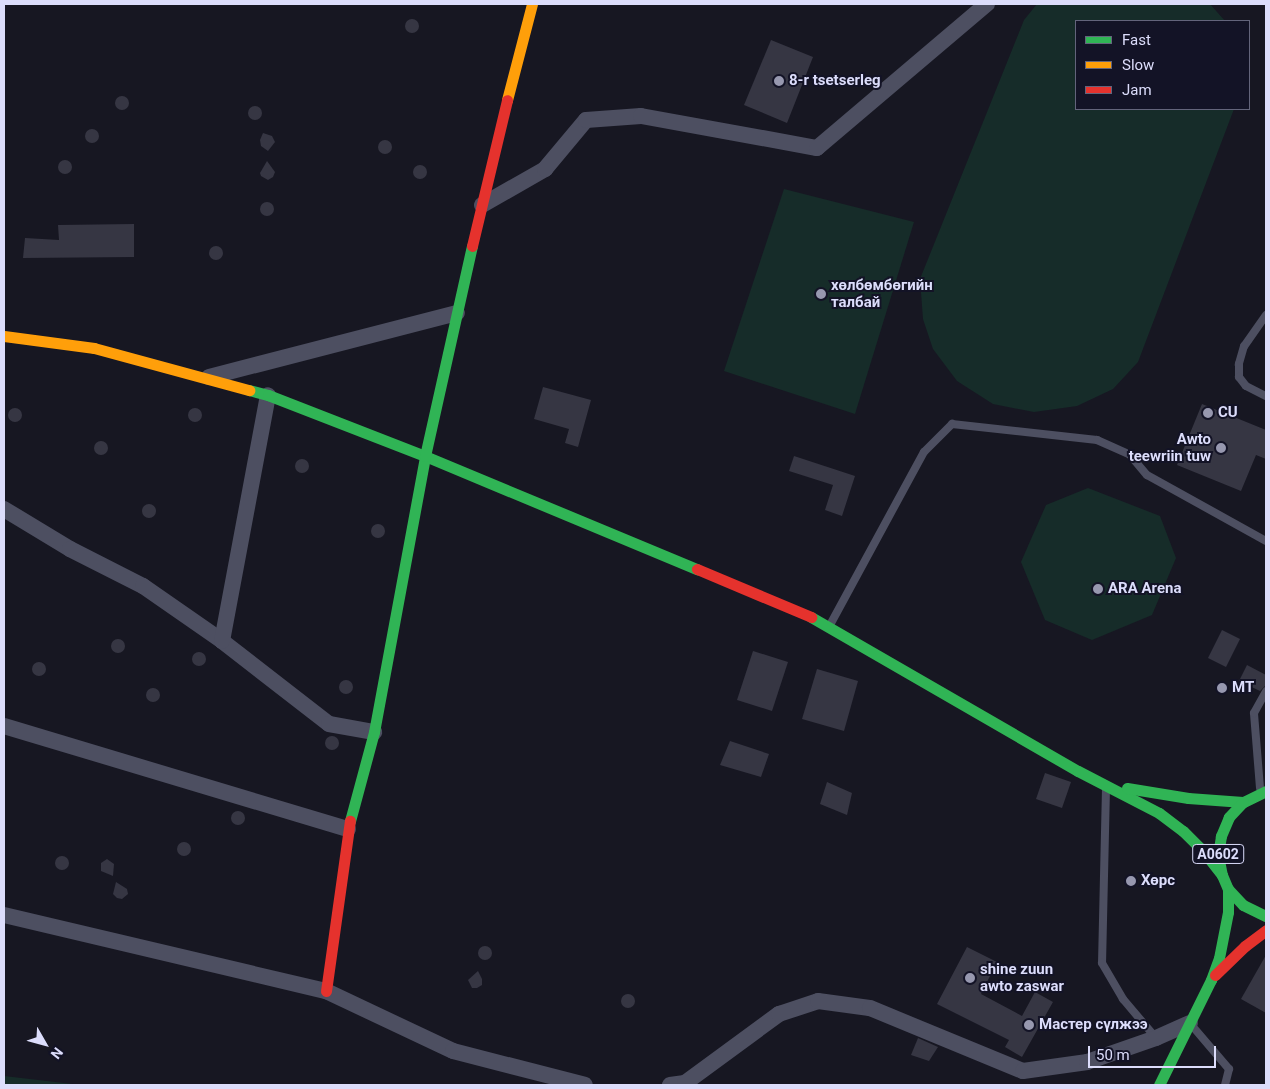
<!DOCTYPE html>
<meta charset="utf-8">
<style>
body{margin:0}
#map{position:relative;width:1270px;height:1089px;overflow:hidden;background:#171722;font-family:Roboto,sans-serif}
div>[style]{position:absolute}
[style*='--x']{left:calc(var(--x)*1px);top:calc(var(--y)*1px);width:calc(var(--w)*1px);rotate:calc(var(--a)*1deg)}
.green>*{inset:0;background:#162c29}
.building>*{inset:0;background:#363643}
.round{border-radius:50%}
.lane>*{height:8px;margin:-4px;padding:0 4px;transform-origin:4px;border-radius:4px;background:#4d4f61}
.street>*{height:16px;margin:-8px;padding:0 8px;transform-origin:8px;border-radius:8px;background:#4d4f61}
.fast>*{height:11px;margin:-5.5px;padding:0 5.5px;transform-origin:5.5px;border-radius:5.5px;background:#30b455}
.slow>*{height:11px;margin:-5.5px;padding:0 5.5px;transform-origin:5.5px;border-radius:5.5px;background:#ff9f0a}
.jam>*{height:11px;margin:-5.5px;padding:0 5.5px;transform-origin:5.5px;border-radius:5.5px;background:#e5322d}
.dots>*{width:14px;height:14px;translate:-50% -50%;box-sizing:border-box;border:2px solid #131326;border-radius:50%}
span{translate:-50% -50%;white-space:nowrap;text-align:center;line-height:1.15;-webkit-text-stroke:4px #131326;paint-order:stroke}
.shield-label span{padding:1px 4px;background:#131326;border:1px solid;border-radius:4px;-webkit-text-stroke-width:0}
.shield-label{font-size:14px;color:#dcddfb;font-weight:700}
.poi-label{font-size:15px;color:#dcddfb;font-weight:700}
.left{translate:0 -50%;text-align:left}
.right{translate:-100% -50%;text-align:right}
.frame{position:absolute;inset:0;border:5px solid #dcddfb;pointer-events:none}
.legend{position:absolute;left:1075px;top:20px;width:175px;height:90px;box-sizing:border-box;background:#131326;border:1px solid #63647b;margin:0;padding:6px 9px;list-style:none;font-size:15px;color:#dcddfb}
.legend li{display:flex;align-items:center;gap:10px;height:25px}
.legend b{width:25px;border:1px solid #63647b}
.north{position:absolute;left:20px;top:1019px;width:50px;height:50px;-webkit-text-stroke:4px #131326;paint-order:stroke;rotate:128deg;font-size:14px;font-weight:700;line-height:20px;text-align:center;color:#dcddfb}
.north::after{content:'';display:block;margin:auto;width:18px;height:22px;background:#dcddfb;clip-path:polygon(50% 0,100% 100%,50% 72%,0 100%)}
.scale{position:absolute;left:1088px;top:1046px;width:128px;height:22px;box-sizing:border-box;border:2px solid #dcddfb;border-top:0;padding-left:6px;font-size:15px;line-height:18px;white-space:nowrap;color:#dcddfb;-webkit-text-stroke:4px #131326;paint-order:stroke}
</style>
<div id="map">
<div class="green">
<i style="clip-path:polygon(1037px 4px,1210px 4px,1225px 21px,1076px 21px,1076px 109px,1234px 109px,1138px 362px,1113px 389px,1077px 406px,1034px 412px,993px 404px,957px 381px,933px 349px,923px 319px,920px 279px,1024px 20px)"></i>
<i style="clip-path:polygon(784px 189px,914px 222px,855px 414px,724px 371px)"></i>
<i style="clip-path:polygon(1088px 488px,1160px 516px,1176px 558px,1152px 615px,1092px 640px,1045px 620px,1021px 562px,1046px 505px)"></i>
<i style="clip-path:polygon(4px 1076px,81px 1085px,4px 1085px)"></i>
</div>
<div class="building">
<i class="round" style="left:405px;top:19px;width:14px;height:14px"></i>
<i style="clip-path:polygon(771px 40px,813px 57px,787px 123px,744px 105px)"></i>
<i class="round" style="left:115px;top:96px;width:14px;height:14px"></i>
<i class="round" style="left:248px;top:106px;width:14px;height:14px"></i>
<i class="round" style="left:85px;top:129px;width:14px;height:14px"></i>
<i style="clip-path:polygon(263px 133px,272px 136px,275px 142px,268px 151px,261px 146px,260px 140px)"></i>
<i class="round" style="left:378px;top:140px;width:14px;height:14px"></i>
<i class="round" style="left:58px;top:160px;width:14px;height:14px"></i>
<i style="clip-path:polygon(267px 161px,275px 172px,273px 177px,268px 180px,261px 176px,260px 173px)"></i>
<i class="round" style="left:413px;top:165px;width:14px;height:14px"></i>
<i class="round" style="left:260px;top:202px;width:14px;height:14px"></i>
<i style="clip-path:polygon(134px 224px,134px 257px,23px 258px,25px 238px,59px 240px,58px 225px)"></i>
<i class="round" style="left:209px;top:246px;width:14px;height:14px"></i>
<i style="clip-path:polygon(543px 387px,591px 400px,578px 447px,565px 443px,569px 429px,534px 419px)"></i>
<i style="clip-path:polygon(1202px 404px,1266px 430px,1266px 459px,1256px 455px,1241px 491px,1177px 465px)"></i>
<i class="round" style="left:8px;top:408px;width:14px;height:14px"></i>
<i class="round" style="left:188px;top:408px;width:14px;height:14px"></i>
<i class="round" style="left:94px;top:441px;width:14px;height:14px"></i>
<i style="clip-path:polygon(794px 456px,855px 476px,842px 516px,825px 510px,833px 485px,789px 471px)"></i>
<i class="round" style="left:295px;top:459px;width:14px;height:14px"></i>
<i class="round" style="left:142px;top:504px;width:14px;height:14px"></i>
<i class="round" style="left:371px;top:524px;width:14px;height:14px"></i>
<i style="clip-path:polygon(1222px 630px,1240px 639px,1226px 667px,1208px 658px)"></i>
<i class="round" style="left:111px;top:639px;width:14px;height:14px"></i>
<i style="clip-path:polygon(753px 651px,788px 662px,772px 711px,737px 700px)"></i>
<i class="round" style="left:192px;top:652px;width:14px;height:14px"></i>
<i class="round" style="left:32px;top:662px;width:14px;height:14px"></i>
<i style="clip-path:polygon(1247px 665px,1266px 675px,1266px 685px,1260px 691px,1239px 681px)"></i>
<i style="clip-path:polygon(817px 669px,858px 681px,844px 731px,802px 719px)"></i>
<i class="round" style="left:339px;top:680px;width:14px;height:14px"></i>
<i class="round" style="left:146px;top:688px;width:14px;height:14px"></i>
<i class="round" style="left:325px;top:736px;width:14px;height:14px"></i>
<i style="clip-path:polygon(730px 741px,769px 754px,761px 777px,720px 765px)"></i>
<i style="clip-path:polygon(1045px 773px,1071px 782px,1062px 808px,1036px 799px)"></i>
<i style="clip-path:polygon(827px 782px,852px 793px,847px 815px,820px 804px)"></i>
<i class="round" style="left:231px;top:811px;width:14px;height:14px"></i>
<i class="round" style="left:177px;top:842px;width:14px;height:14px"></i>
<i class="round" style="left:55px;top:856px;width:14px;height:14px"></i>
<i style="clip-path:polygon(107px 859px,114px 864px,113px 876px,101px 871px,101px 863px)"></i>
<i style="clip-path:polygon(116px 882px,127px 889px,128px 894px,122px 899px,117px 898px,113px 894px)"></i>
<i class="round" style="left:478px;top:946px;width:14px;height:14px"></i>
<i style="clip-path:polygon(967px 947px,997px 962px,981px 994px,1022px 1016px,1035px 992px,1053px 1002px,1022px 1057px,1005px 1047px,1009px 1040px,937px 1004px)"></i>
<i style="clip-path:polygon(1266px 955px,1266px 1013px,1241px 999px)"></i>
<i style="clip-path:polygon(478px 971px,482px 979px,482px 985px,477px 988px,472px 988px,468px 980px)"></i>
<i class="round" style="left:621px;top:994px;width:14px;height:14px"></i>
<i style="clip-path:polygon(918px 1038px,938px 1047px,929px 1061px,911px 1055px)"></i>
</div>
<div class="lane">
<i style="--x:1266;--y:315;--w:38;--a:125"></i>
<i style="--x:1244;--y:346;--w:19;--a:106"></i>
<i style="--x:1239;--y:364;--w:13;--a:90"></i>
<i style="--x:1239;--y:377;--w:11;--a:52"></i>
<i style="--x:1246;--y:386;--w:22;--a:27"></i>
<i style="--x:830;--y:625;--w:197;--a:-61.5"></i>
<i style="--x:924;--y:452;--w:40;--a:-45"></i>
<i style="--x:952;--y:424;--w:146;--a:6.3"></i>
<i style="--x:1097;--y:440;--w:36;--a:24"></i>
<i style="--x:1130;--y:455;--w:26;--a:50"></i>
<i style="--x:1147;--y:475;--w:136;--a:29"></i>
<i style="--x:1106;--y:788;--w:175;--a:91.3"></i>
<i style="--x:1102;--y:963;--w:42;--a:59.7"></i>
<i style="--x:1123;--y:999;--w:51;--a:49.8"></i>
<i style="--x:1260;--y:788;--w:75;--a:-94.6"></i>
<i style="--x:1254;--y:713;--w:25;--a:-61"></i>
<i style="--x:1194;--y:1028;--w:54;--a:49.5"></i>
<i style="--x:1229;--y:1069;--w:16;--a:104"></i>
</div>
<div class="street">
<i style="--x:482;--y:205;--w:73;--a:-29.7"></i>
<i style="--x:545;--y:169;--w:64;--a:-50.1"></i>
<i style="--x:586;--y:120;--w:55;--a:-4.2"></i>
<i style="--x:641;--y:116;--w:179;--a:10.3"></i>
<i style="--x:817;--y:148;--w:223;--a:-40.3"></i>
<i style="--x:209;--y:377;--w:256;--a:-14.5"></i>
<i style="--x:4;--y:509;--w:77;--a:31.2"></i>
<i style="--x:70;--y:549;--w:82;--a:26.9"></i>
<i style="--x:143;--y:586;--w:96;--a:34.8"></i>
<i style="--x:222;--y:641;--w:135;--a:37.8"></i>
<i style="--x:329;--y:724;--w:46;--a:10.1"></i>
<i style="--x:222;--y:641;--w:250;--a:-79.4"></i>
<i style="--x:4;--y:726;--w:359;--a:16.7"></i>
<i style="--x:4;--y:915;--w:331;--a:13.3"></i>
<i style="--x:326;--y:991;--w:140;--a:25.3"></i>
<i style="--x:453;--y:1051;--w:136;--a:14.4"></i>
<i style="--x:670;--y:1085;--w:15;--a:-8"></i>
<i style="--x:685;--y:1083;--w:117;--a:-36.3"></i>
<i style="--x:779;--y:1014;--w:41;--a:-18.4"></i>
<i style="--x:818;--y:1001;--w:52;--a:7.7"></i>
<i style="--x:870;--y:1008;--w:165;--a:22.4"></i>
<i style="--x:1023;--y:1071;--w:65;--a:-8"></i>
<i style="--x:1087;--y:1062;--w:73;--a:-19.2"></i>
<i style="--x:1156;--y:1038;--w:37;--a:-24"></i>
</div>
<div class="fast">
<i style="--x:249;--y:390;--w:20;--a:15"></i>
<i style="--x:268;--y:395;--w:168;--a:21.2"></i>
<i style="--x:425;--y:456;--w:295;--a:22.6"></i>
<i style="--x:811;--y:617;--w:308;--a:30"></i>
<i style="--x:1078;--y:771;--w:91;--a:27.4"></i>
<i style="--x:1159;--y:813;--w:30;--a:37"></i>
<i style="--x:1183;--y:831;--w:30;--a:45"></i>
<i style="--x:1204;--y:852;--w:29;--a:52"></i>
<i style="--x:1127;--y:788;--w:62;--a:9.3"></i>
<i style="--x:1188;--y:798;--w:55;--a:4.2"></i>
<i style="--x:1266;--y:791;--w:25;--a:154"></i>
<i style="--x:1243;--y:802;--w:21;--a:133"></i>
<i style="--x:1229;--y:817;--w:21;--a:113"></i>
<i style="--x:1221;--y:836;--w:19;--a:99"></i>
<i style="--x:1218;--y:855;--w:20;--a:79"></i>
<i style="--x:1222;--y:875;--w:15;--a:67"></i>
<i style="--x:1228;--y:889;--w:22;--a:47"></i>
<i style="--x:1243;--y:905;--w:25;--a:26"></i>
<i style="--x:350;--y:821;--w:92;--a:-74.9"></i>
<i style="--x:374;--y:732;--w:281;--a:-79.5"></i>
<i style="--x:425;--y:456;--w:215;--a:-77.4"></i>
<i style="--x:1159;--y:1085;--w:117;--a:-63.7"></i>
<i style="--x:1211;--y:980;--w:23;--a:-70"></i>
<i style="--x:1219;--y:958;--w:47;--a:-78.9"></i>
<i style="--x:1228;--y:912;--w:23;--a:-90"></i>
</div>
<div class="slow">
<i style="--x:507;--y:100;--w:99;--a:-75.4"></i>
<i style="--x:4;--y:336;--w:91;--a:7.6"></i>
<i style="--x:94;--y:348;--w:161;--a:15.2"></i>
</div>
<div class="jam">
<i style="--x:472;--y:246;--w:150;--a:-76.5"></i>
<i style="--x:697;--y:569;--w:124;--a:22.8"></i>
<i style="--x:1215;--y:975;--w:42;--a:-44"></i>
<i style="--x:1245;--y:946;--w:26;--a:-37"></i>
<i style="--x:326;--y:991;--w:172;--a:-82"></i>
</div>
<div class="dots">
<i style="left:779px;top:81px;background:#9798af"></i>
<i style="left:821px;top:294px;background:#9798af"></i>
<i style="left:1208px;top:413px;background:#9798af"></i>
<i style="left:1221px;top:448px;background:#9798af"></i>
<i style="left:1098px;top:589px;background:#9798af"></i>
<i style="left:1222px;top:688px;background:#9798af"></i>
<i style="left:1131px;top:881px;background:#9798af"></i>
<i style="left:970px;top:978px;background:#9798af"></i>
<i style="left:1029px;top:1025px;background:#9798af"></i>
</div>
<div class="shield-label">
<span style="left:1218px;top:854px">A0602</span>
</div>
<div class="poi-label">
<span class="left" style="left:789px;top:81px">8-r tsetserleg</span>
<span class="left" style="left:831px;top:294px">хөлбөмбөгийн<br>талбай</span>
<span class="left" style="left:1218px;top:413px">CU</span>
<span class="right" style="left:1211px;top:448px">Awto<br>teewriin tuw</span>
<span class="left" style="left:1108px;top:589px">ARA Arena</span>
<span class="left" style="left:1232px;top:688px">MT</span>
<span class="left" style="left:1141px;top:881px">Хөрс</span>
<span class="left" style="left:980px;top:978px">shine zuun<br>awto zaswar</span>
<span class="left" style="left:1039px;top:1025px">Мастер сүлжээ</span>
</div>
<div class="frame"></div>
<ul class="legend">
<li><b style="height:6px;background:#30b455"></b>Fast</li>
<li><b style="height:6px;background:#ff9f0a"></b>Slow</li>
<li><b style="height:6px;background:#e5322d"></b>Jam</li>
</ul>
<div class="north">N</div>
<div class="scale">50 m</div>
</div>
